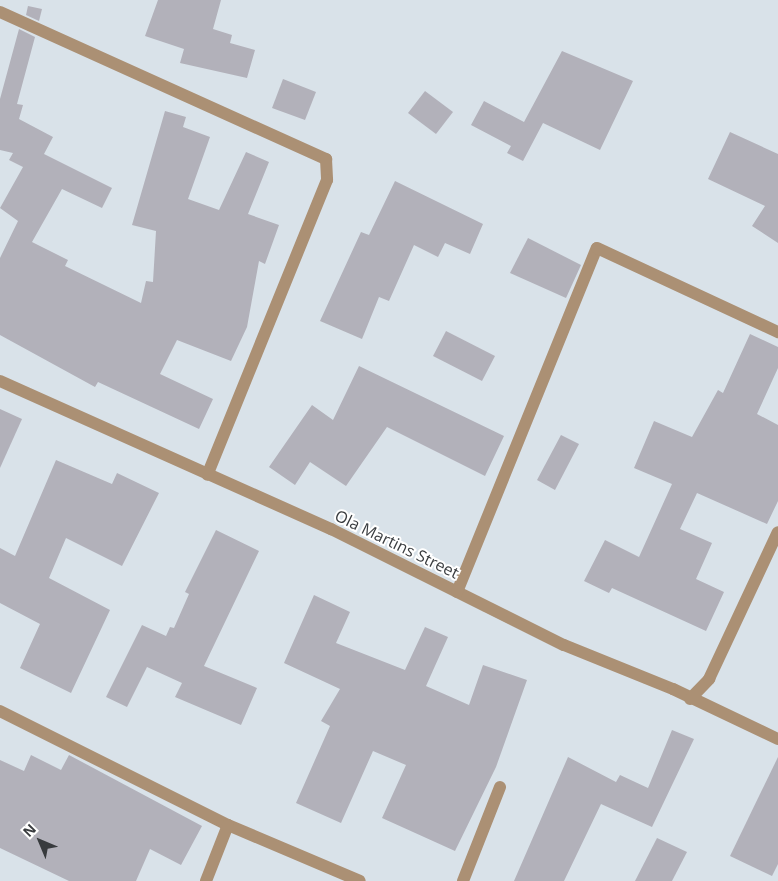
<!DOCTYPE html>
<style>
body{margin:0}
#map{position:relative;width:778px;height:881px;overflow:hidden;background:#d9e2e9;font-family:"Open Sans",sans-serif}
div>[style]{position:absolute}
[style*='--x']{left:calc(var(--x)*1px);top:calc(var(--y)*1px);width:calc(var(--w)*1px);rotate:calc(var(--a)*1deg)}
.building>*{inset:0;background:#b2b1ba}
.minor>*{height:12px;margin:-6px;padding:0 6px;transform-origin:6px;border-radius:6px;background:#ab9074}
span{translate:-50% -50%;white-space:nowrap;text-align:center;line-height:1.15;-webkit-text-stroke:4px #fff;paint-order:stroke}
.street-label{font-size:16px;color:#383b3e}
.north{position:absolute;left:15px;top:816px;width:50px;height:50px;-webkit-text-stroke:4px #fff;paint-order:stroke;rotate:315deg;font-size:14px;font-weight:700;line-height:20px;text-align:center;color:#383b3e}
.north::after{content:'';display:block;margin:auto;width:18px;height:22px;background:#383b3e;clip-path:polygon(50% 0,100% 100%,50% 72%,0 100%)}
</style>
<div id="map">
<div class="building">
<i style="clip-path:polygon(158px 0,221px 0,213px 29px,232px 35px,230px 43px,255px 50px,247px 78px,180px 63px,184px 49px,145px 36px)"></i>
<i style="clip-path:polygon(28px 6px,42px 9px,39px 21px,26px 15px)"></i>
<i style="clip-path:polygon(19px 29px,35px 37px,17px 104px,23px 105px,19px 119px,53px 137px,44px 154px,112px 188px,102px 208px,62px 189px,32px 242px,68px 260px,65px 266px,141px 303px,146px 281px,153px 282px,156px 231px,132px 225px,165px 111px,186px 117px,183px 127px,210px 137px,188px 199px,219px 210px,246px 152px,269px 162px,248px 214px,279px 225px,265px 264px,259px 261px,247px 327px,231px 361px,177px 340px,160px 374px,213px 399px,199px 429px,98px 382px,95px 387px,0 335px,0 258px,18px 221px,0 208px,23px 167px,9px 160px,13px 153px,0 150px,0 99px)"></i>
<i style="clip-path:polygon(562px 51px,633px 81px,600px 150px,543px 123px,523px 161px,507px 153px,511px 146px,471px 125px,484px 101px,524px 122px)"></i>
<i style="clip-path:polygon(283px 79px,316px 92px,305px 120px,272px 108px)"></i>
<i style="clip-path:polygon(425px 91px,453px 112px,436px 134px,408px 113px)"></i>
<i style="clip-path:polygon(730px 132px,778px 154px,778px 243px,752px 226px,765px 206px,708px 179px)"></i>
<i style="clip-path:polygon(395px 181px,483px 224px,470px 254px,445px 243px,438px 257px,414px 245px,389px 301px,379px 297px,362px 339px,320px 321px,361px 232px,369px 235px)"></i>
<i style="clip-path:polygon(528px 238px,581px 265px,566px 298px,510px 273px)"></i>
<i style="clip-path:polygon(446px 331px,495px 356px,482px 381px,433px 356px)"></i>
<i style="clip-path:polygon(750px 334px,778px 347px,778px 368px,757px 414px,778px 425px,778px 501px,767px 524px,697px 493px,680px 529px,712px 543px,696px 579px,724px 592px,706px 631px,612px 588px,609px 593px,584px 581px,605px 540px,639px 557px,672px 484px,634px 468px,654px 421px,692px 437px,718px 390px,723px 393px)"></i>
<i style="clip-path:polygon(359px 366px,504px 436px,485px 476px,387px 427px,346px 486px,310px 462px,295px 485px,269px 467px,312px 405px,333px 420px)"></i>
<i style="clip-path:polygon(0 409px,22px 419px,0 468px)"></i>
<i style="clip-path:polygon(561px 435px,579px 444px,555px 490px,537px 480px)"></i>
<i style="clip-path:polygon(56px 460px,112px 484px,117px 473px,159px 493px,122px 566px,66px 538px,49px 578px,110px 610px,71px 693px,20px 668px,40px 624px,0 603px,0 548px,15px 556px)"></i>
<i style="clip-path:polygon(216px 530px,259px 551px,204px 666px,257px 688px,241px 725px,175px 697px,182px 683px,147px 667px,127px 707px,106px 697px,142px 625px,166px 636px,170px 627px,174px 628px,189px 594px,185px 592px)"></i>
<i style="clip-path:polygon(314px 595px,350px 612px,336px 643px,405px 670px,425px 627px,448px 637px,426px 686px,469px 705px,483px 665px,527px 680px,496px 767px,455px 851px,382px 818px,406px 765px,373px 751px,341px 823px,296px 803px,330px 726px,321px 721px,340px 689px,284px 663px)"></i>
<i style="clip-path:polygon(672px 730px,694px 739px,652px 827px,601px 804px,564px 881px,514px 881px,568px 757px,616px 782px,620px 775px,648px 788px)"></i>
<i style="clip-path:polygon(31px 755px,61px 770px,69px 755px,202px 826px,181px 865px,150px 849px,136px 881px,69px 881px,0 848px,0 760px,24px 771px)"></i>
<i style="clip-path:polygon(778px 757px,778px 864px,772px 876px,730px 856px)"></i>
<i style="clip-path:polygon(657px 838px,687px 852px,672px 881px,635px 881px)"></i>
</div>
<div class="minor">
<i style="--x:0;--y:12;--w:358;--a:24.3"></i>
<i style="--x:326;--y:159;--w:21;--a:87"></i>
<i style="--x:327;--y:180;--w:318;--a:112.1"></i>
<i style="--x:0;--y:381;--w:363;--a:24.1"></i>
<i style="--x:331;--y:529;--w:260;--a:26.5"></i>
<i style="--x:564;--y:645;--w:118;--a:22"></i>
<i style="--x:673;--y:689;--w:116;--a:25.5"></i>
<i style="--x:457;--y:592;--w:371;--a:-67.9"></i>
<i style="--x:597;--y:248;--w:200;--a:24.9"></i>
<i style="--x:690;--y:699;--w:28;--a:-46"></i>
<i style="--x:709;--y:679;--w:162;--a:-64.9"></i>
<i style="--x:0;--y:711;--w:255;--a:26.6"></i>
<i style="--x:228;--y:825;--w:143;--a:23"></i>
<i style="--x:206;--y:881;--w:60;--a:-68.6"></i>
<i style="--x:463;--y:881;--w:101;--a:-68.5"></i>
</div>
<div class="street-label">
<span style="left:397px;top:544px;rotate:26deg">Ola Martins Street</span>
</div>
<div class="north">N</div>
</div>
